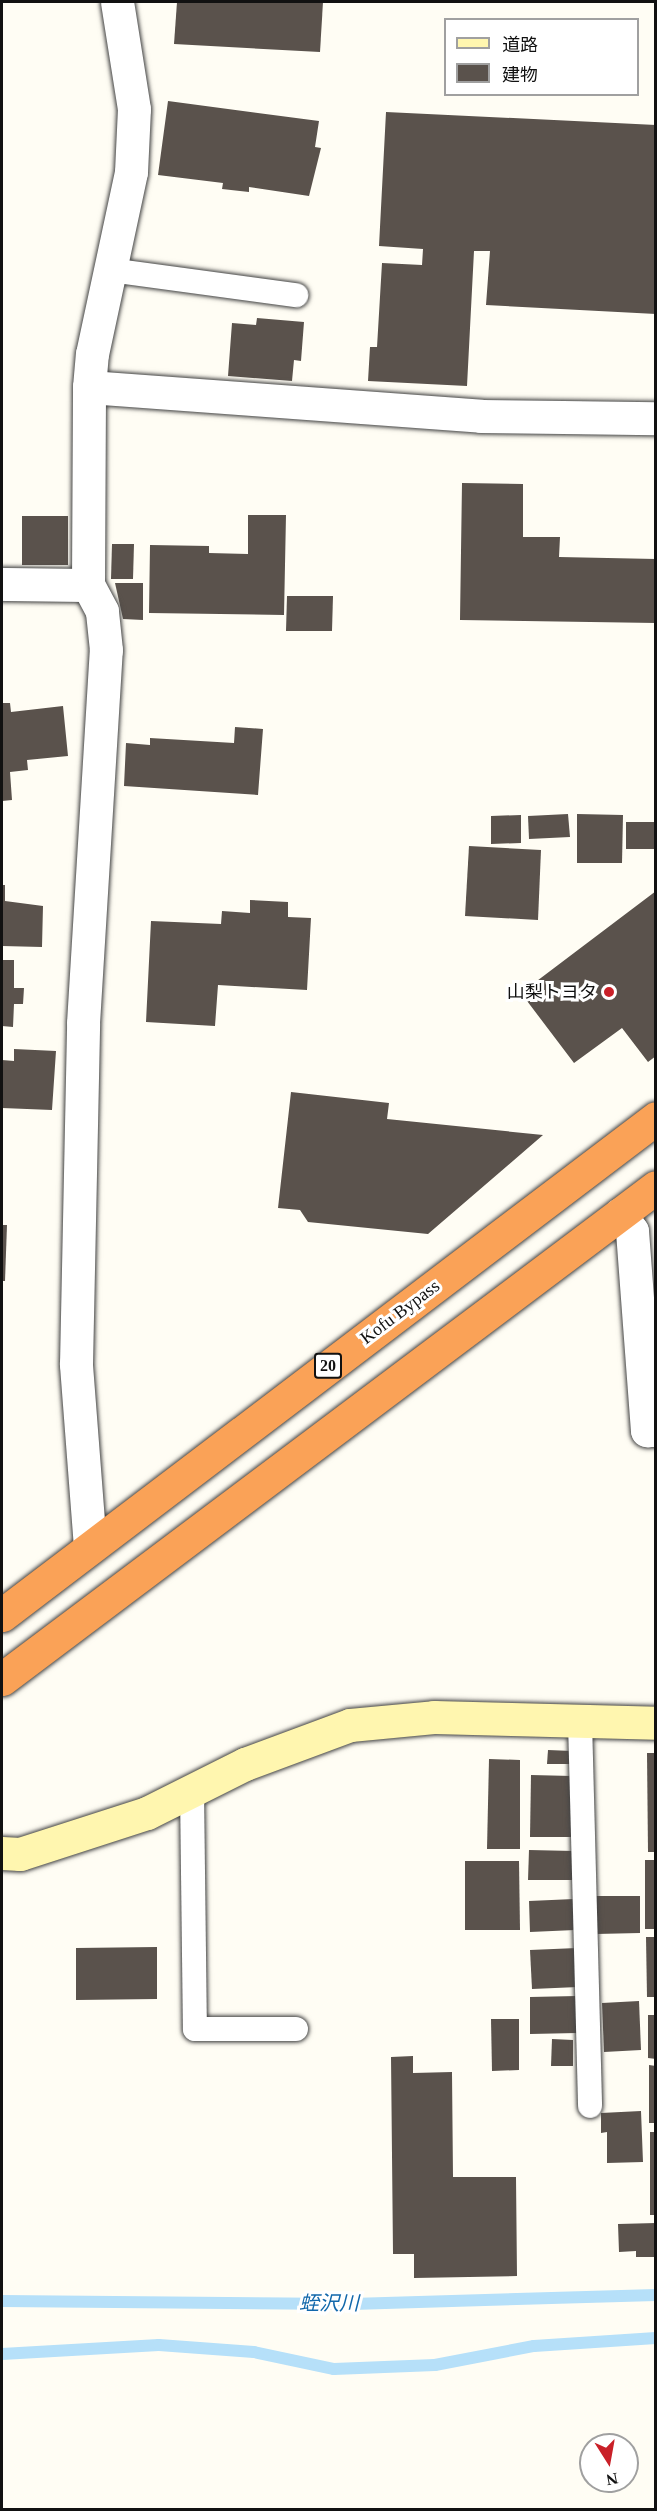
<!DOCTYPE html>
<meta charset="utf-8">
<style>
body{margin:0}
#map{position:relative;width:657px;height:2511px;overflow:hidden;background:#fffdf4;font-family:"Times New Roman","Noto Sans JP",serif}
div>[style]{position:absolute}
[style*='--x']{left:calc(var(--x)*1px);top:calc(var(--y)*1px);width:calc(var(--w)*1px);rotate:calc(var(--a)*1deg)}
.stream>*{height:12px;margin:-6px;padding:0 6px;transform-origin:6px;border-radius:6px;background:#b6e0f9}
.building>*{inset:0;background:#5a524c}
.roads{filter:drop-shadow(0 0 2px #444) drop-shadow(0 0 2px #444)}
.lane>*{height:24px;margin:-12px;padding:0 12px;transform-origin:12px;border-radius:12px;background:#fff}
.street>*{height:33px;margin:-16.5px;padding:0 16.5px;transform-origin:16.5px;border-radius:16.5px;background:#fff}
.secondary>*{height:33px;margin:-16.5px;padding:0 16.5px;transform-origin:16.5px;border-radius:16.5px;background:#fff6af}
.highway>*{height:33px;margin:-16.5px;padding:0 16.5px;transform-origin:16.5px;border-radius:16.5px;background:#faa257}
.dots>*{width:16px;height:16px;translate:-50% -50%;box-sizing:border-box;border:3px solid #fff;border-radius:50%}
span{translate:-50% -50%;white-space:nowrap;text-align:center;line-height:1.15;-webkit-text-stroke:6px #fff;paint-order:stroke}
.shield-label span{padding:2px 4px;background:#fff;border:2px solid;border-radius:4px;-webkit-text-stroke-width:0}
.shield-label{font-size:16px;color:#111;font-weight:700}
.poi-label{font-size:18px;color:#111}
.right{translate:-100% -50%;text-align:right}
.street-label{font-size:18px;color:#111}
.water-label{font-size:20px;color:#1268ab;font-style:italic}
.frame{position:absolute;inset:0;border:3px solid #111;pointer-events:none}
.legend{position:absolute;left:444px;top:18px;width:195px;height:78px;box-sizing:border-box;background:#fff;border:2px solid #a0a0a0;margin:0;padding:8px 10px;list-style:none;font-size:18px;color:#111}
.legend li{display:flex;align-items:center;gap:12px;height:30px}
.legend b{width:30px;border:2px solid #a0a0a0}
.north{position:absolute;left:579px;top:2433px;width:60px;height:60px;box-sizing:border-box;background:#fff;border:2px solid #a0a0a0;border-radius:50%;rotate:169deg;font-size:16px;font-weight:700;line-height:24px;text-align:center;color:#111}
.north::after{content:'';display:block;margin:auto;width:21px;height:27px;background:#c92028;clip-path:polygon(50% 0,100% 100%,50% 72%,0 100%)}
</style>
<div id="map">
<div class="stream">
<i style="--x:2;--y:2301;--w:350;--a:0.5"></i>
<i style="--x:352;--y:2304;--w:304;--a:-1.7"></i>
<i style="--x:2;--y:2354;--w:157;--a:-3.3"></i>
<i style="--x:159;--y:2345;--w:95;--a:4.2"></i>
<i style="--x:254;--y:2352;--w:82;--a:12"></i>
<i style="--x:334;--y:2369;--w:101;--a:-2.3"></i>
<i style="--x:435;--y:2365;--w:101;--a:-10.9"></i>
<i style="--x:534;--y:2346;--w:122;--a:-3.8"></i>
</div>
<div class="building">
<i style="clip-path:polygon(177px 2px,323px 2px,320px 52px,174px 44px)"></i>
<i style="clip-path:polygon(168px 101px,319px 121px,315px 147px,321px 148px,309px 196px,249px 187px,249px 192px,222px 189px,223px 183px,158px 175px)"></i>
<i style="clip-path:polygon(386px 112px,656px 125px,656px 314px,486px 305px,490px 251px,474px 251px,467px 386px,368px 381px,370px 347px,377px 347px,382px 263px,422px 265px,423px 249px,379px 246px)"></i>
<i style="clip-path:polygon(257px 318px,304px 322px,301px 361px,294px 360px,292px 381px,228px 376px,232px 323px,256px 325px)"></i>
<i style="clip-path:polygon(462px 483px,523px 484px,523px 537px,560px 537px,559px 557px,656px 559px,656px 623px,460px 620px)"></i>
<i style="clip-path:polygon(248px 515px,286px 515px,284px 615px,149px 613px,150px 545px,209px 546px,209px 553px,248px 554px)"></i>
<i style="clip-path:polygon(22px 516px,68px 516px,68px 565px,22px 565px)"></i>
<i style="clip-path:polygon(112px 544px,134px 544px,133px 579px,111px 579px)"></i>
<i style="clip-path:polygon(115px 583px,143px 583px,143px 620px,123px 619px)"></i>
<i style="clip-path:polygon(287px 596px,333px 596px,332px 631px,286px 631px)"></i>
<i style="clip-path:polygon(2px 703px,10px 703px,11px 712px,63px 706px,68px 756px,27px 760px,28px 770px,10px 772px,12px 800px,2px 801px)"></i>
<i style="clip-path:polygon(235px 727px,263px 729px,258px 795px,124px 786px,126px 743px,150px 745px,150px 738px,234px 743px)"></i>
<i style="clip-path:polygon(568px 814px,570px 837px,529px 839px,528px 816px)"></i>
<i style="clip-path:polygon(577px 814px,623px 815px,622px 863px,577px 863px)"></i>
<i style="clip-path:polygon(521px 815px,521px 843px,491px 844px,491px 816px)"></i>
<i style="clip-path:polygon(626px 822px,656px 822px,656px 849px,626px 849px)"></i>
<i style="clip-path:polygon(469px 846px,541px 850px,538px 920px,465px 916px)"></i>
<i style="clip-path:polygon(2px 885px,5px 885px,5px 901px,43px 906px,42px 947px,2px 946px)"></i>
<i style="clip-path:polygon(656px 891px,656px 1056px,648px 1062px,622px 1028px,574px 1063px,521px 993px)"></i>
<i style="clip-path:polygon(250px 900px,288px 902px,288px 917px,311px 918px,307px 990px,218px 985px,215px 1026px,146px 1022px,151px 921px,221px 924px,222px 911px,250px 913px)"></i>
<i style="clip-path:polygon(2px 960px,14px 960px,14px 988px,24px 988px,23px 1004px,14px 1004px,13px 1027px,2px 1026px)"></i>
<i style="clip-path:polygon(14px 1049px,56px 1051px,52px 1110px,2px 1108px,2px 1060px,14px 1061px)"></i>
<i style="clip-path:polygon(291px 1092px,389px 1103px,387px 1119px,543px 1135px,428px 1234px,308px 1222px,300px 1210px,278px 1208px)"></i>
<i style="clip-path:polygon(2px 1225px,7px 1225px,5px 1281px,2px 1281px)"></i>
<i style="clip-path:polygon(548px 1750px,572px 1751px,572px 1764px,547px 1764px)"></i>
<i style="clip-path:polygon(647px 1753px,656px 1753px,656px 1852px,648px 1852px)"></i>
<i style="clip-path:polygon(489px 1759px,520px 1760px,520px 1849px,487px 1849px)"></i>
<i style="clip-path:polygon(531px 1775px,572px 1776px,572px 1837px,530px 1837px)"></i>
<i style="clip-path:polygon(529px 1850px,574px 1851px,574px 1880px,528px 1880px)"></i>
<i style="clip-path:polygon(645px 1860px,656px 1860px,656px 1929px,645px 1929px)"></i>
<i style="clip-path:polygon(465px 1861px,519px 1861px,520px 1930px,465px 1930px)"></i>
<i style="clip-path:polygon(596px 1896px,640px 1896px,640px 1933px,596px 1934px)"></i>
<i style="clip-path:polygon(574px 1899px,575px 1930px,530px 1932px,529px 1901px)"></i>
<i style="clip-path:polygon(646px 1937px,656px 1937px,656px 1997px,647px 1997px)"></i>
<i style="clip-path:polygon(157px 1947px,157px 1999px,76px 2000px,76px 1948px)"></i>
<i style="clip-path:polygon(577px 1948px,578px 1987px,532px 1989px,530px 1950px)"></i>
<i style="clip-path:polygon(577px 1996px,577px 2033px,530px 2034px,530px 1997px)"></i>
<i style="clip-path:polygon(639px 2001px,641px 2050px,604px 2052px,602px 2003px)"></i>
<i style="clip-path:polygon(648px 2015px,656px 2015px,656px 2059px,648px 2058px)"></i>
<i style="clip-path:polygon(491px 2019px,519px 2019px,519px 2070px,492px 2071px)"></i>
<i style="clip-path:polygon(552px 2039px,573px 2040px,573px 2066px,551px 2066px)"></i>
<i style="clip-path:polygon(413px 2056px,413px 2073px,452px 2072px,453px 2177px,516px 2177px,517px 2276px,414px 2278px,414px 2254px,393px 2254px,391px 2057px)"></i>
<i style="clip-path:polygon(649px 2065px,656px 2066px,656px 2123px,649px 2123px)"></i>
<i style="clip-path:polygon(641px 2111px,643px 2162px,607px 2163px,607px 2132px,601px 2133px,601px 2113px)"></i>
<i style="clip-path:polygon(650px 2132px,656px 2132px,656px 2215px,650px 2215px)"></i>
<i style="clip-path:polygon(656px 2223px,656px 2257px,636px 2257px,636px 2251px,619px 2252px,618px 2224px)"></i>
</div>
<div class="roads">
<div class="lane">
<i style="--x:110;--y:270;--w:188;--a:7.7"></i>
<i style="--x:580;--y:1721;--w:385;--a:88.5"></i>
<i style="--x:192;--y:1790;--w:239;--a:89.3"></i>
<i style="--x:195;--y:2029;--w:101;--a:0"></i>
</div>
<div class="street">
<i style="--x:89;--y:387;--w:393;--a:4.2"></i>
<i style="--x:481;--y:416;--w:175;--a:0.7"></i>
<i style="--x:2;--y:584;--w:86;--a:0.7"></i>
<i style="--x:620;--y:1214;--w:21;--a:55"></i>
<i style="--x:632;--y:1231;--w:200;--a:85.7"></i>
<i style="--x:647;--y:1430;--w:9;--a:0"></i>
<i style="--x:90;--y:1547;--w:184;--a:-94.4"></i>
<i style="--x:76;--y:1364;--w:341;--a:-88.8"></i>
<i style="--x:83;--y:1023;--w:374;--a:-86.5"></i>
<i style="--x:106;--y:650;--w:39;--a:-96"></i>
<i style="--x:102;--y:611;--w:30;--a:-118"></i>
<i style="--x:88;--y:585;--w:198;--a:-89.7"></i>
<i style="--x:89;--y:387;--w:33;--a:-85"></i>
<i style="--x:92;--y:354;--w:186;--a:-77.9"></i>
<i style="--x:131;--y:172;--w:63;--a:-87.3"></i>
<i style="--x:134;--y:109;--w:108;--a:-99"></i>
</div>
<div class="secondary">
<i style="--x:2;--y:1853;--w:18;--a:3"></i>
<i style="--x:20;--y:1854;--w:133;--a:-17.9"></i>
<i style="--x:147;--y:1813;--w:110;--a:-26.6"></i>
<i style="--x:245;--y:1764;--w:112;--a:-20.4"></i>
<i style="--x:350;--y:1725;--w:84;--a:-5.4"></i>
<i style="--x:434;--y:1717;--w:222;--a:1.5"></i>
</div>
<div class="highway">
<i style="--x:2;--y:1615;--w:821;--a:-37.23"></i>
<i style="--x:2;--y:1679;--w:818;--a:-36.95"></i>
</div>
</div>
<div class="dots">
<i style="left:609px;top:992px;background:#c92028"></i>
</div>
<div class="shield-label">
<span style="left:328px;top:1366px">20</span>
</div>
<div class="poi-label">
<span class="right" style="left:597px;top:992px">山梨トヨタ</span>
</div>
<div class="street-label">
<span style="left:400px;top:1312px;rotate:-37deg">Kofu Bypass</span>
</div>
<div class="water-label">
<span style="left:329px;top:2303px">蛭沢川</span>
</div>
<div class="frame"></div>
<ul class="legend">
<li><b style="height:8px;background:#fff6af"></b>道路</li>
<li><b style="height:16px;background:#5a524c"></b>建物</li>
</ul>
<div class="north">N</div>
</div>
